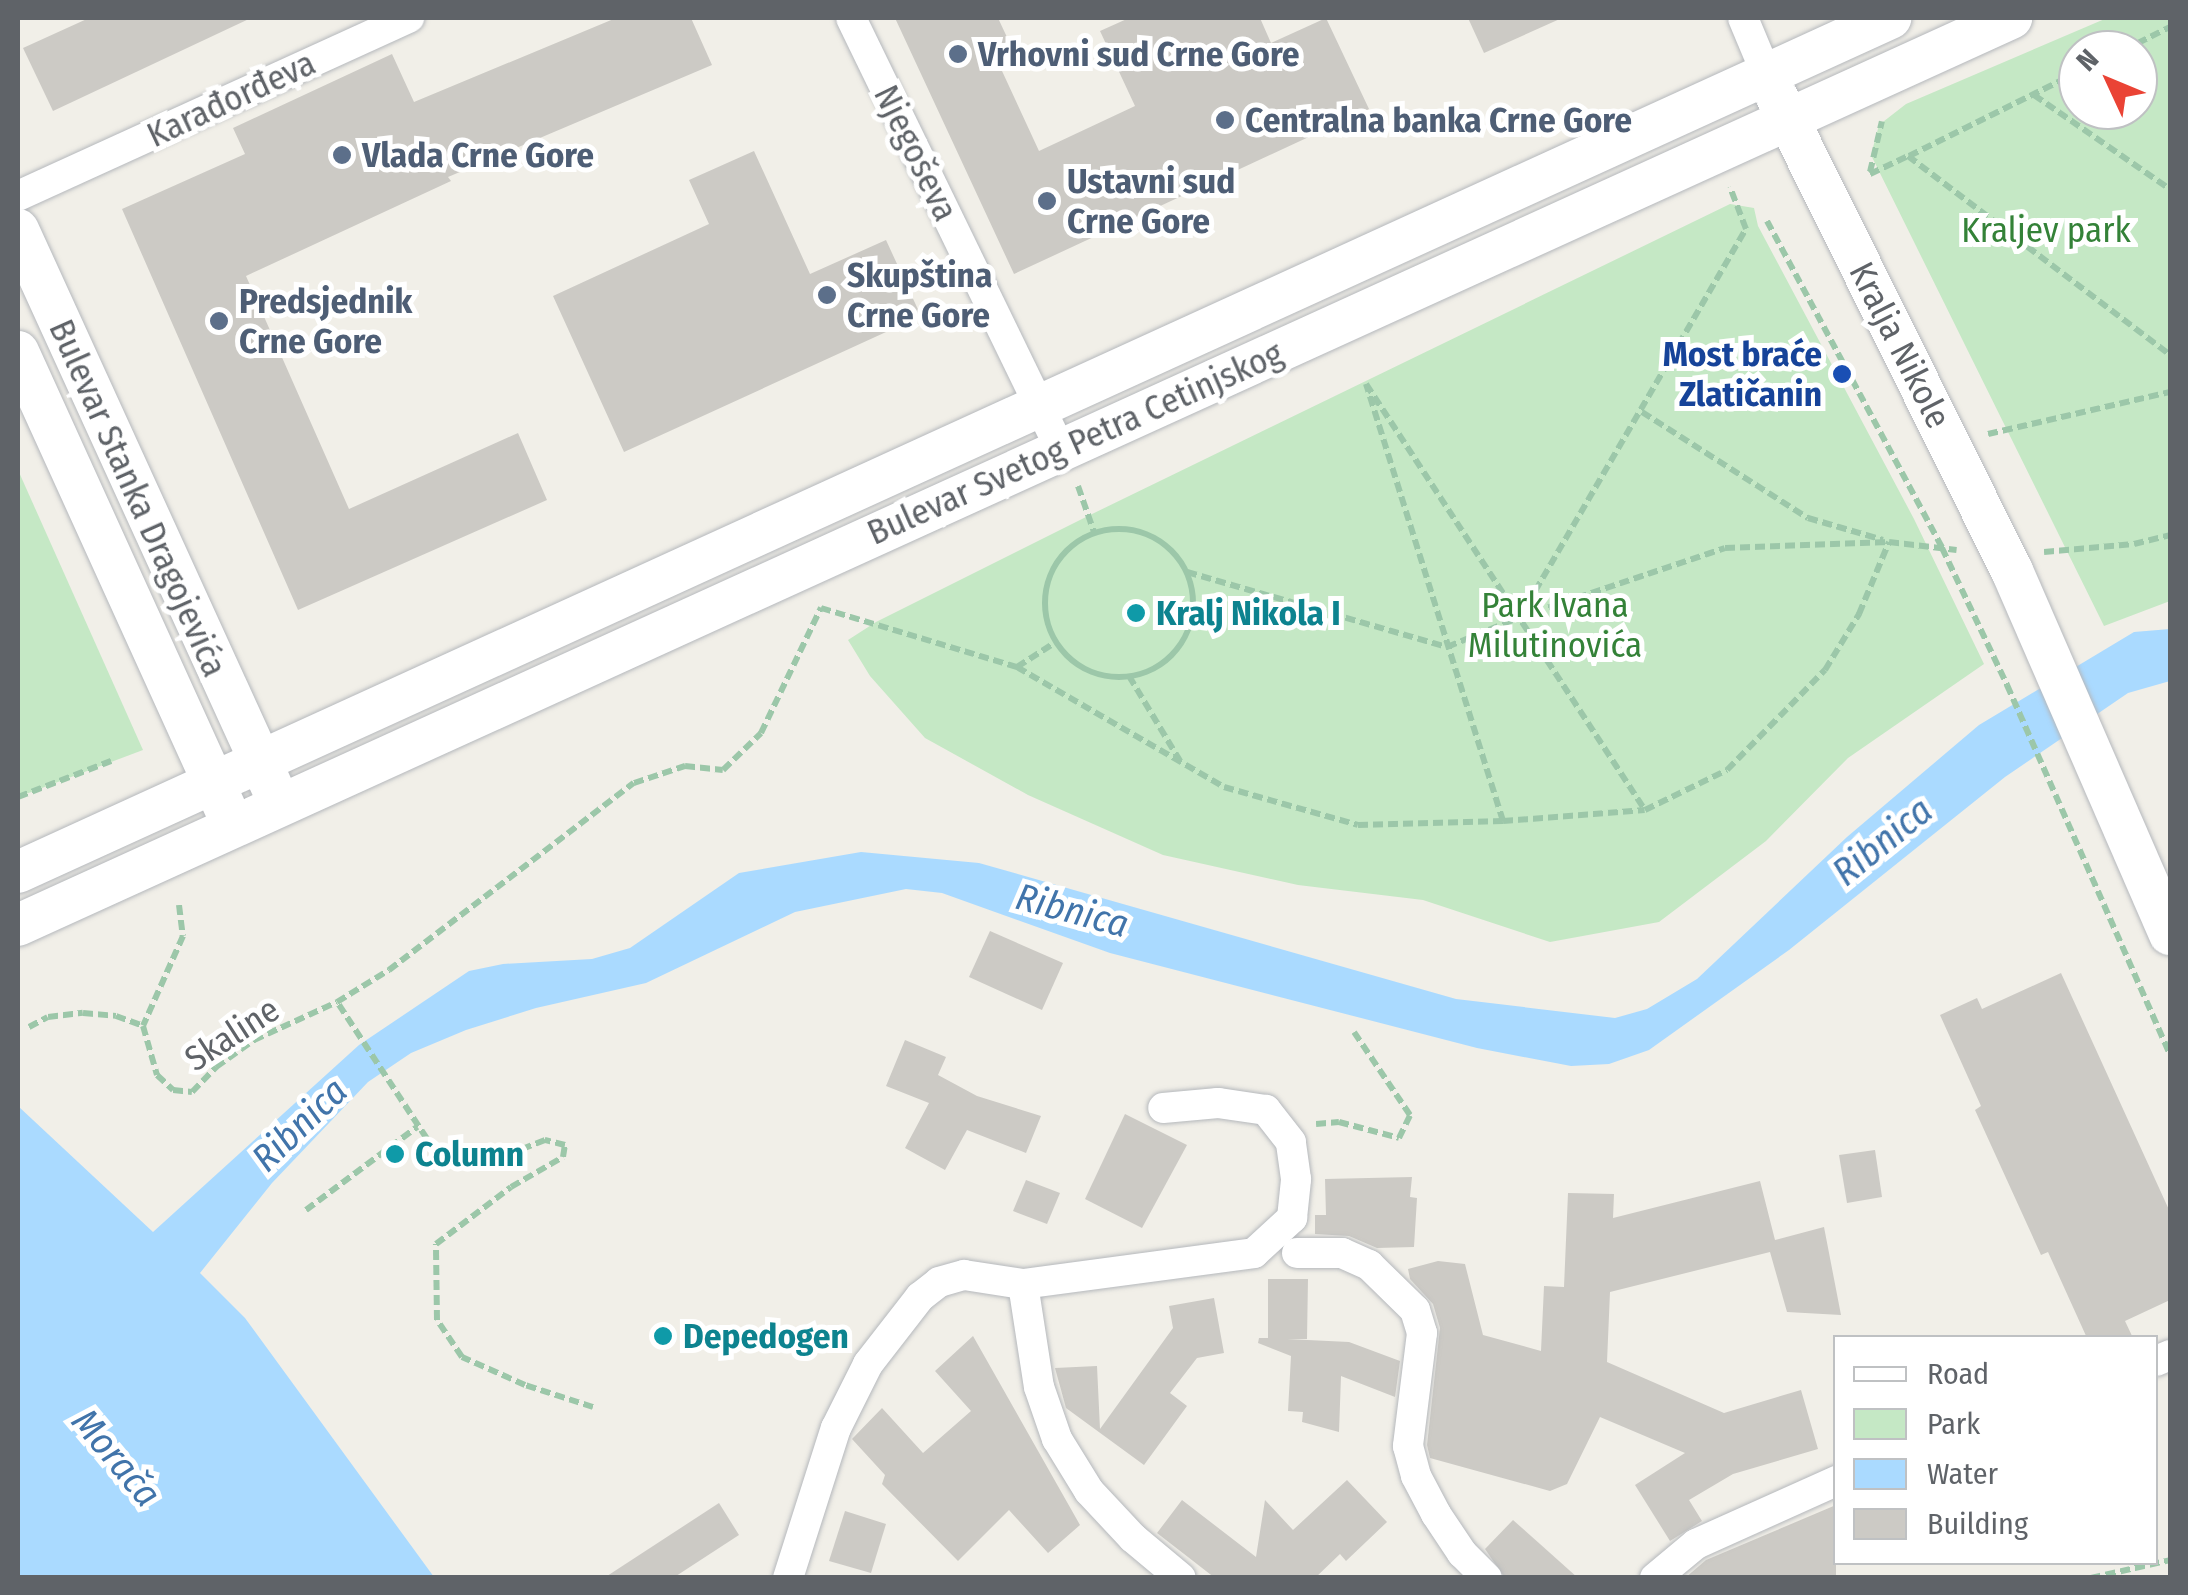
<!DOCTYPE html>
<meta charset="utf-8">
<style>
body{margin:0}
#map{position:relative;width:2188px;height:1595px;overflow:hidden;background:#f1efe8;font-family:"Fira Sans Condensed",sans-serif}
div>[style]{position:absolute}
[style*='--x']{left:calc(var(--x)*1px);top:calc(var(--y)*1px);width:calc(var(--w)*1px);rotate:calc(var(--a)*1deg)}
.green>*{inset:0;background:#c5e8c5}
.water>*{inset:0;background:#aadaff}
.building>*{inset:0;background:#cccac5}
.path>*{height:6px;margin-top:-3px;transform-origin:0;background:repeating-linear-gradient(90deg,#9cc7a9 0 10px,transparent 0 15px)}
.path>.ring{margin:-3px;padding:0;box-sizing:content-box;background:none;border:6px solid #9cc7a9;border-radius:50%}
.roads{filter:drop-shadow(0 0 2px #b5b8bc) drop-shadow(0 0 2px #b5b8bc)}
.street>*{height:30px;margin:-15px;padding:0 15px;transform-origin:15px;border-radius:15px;background:#fff}
.secondary>*{height:42px;margin:-21px;padding:0 21px;transform-origin:21px;border-radius:21px;background:#fff}
.dots>*{width:28px;height:28px;translate:-50% -50%;box-sizing:border-box;border:5px solid #fff;border-radius:50%}
span{translate:-50% -50%;white-space:nowrap;text-align:center;line-height:1.15;-webkit-text-stroke:10px #fff;paint-order:stroke}
.service-label{font-size:35px;color:#4e5e75;font-weight:700}
.left{translate:0 -50%;text-align:left}
.street-label{font-size:35px;color:#5f6368}
.park-label{font-size:35px;color:#348238}
.transit-label{font-size:35px;color:#164399;font-weight:700}
.right{translate:-100% -50%;text-align:right}
.culture-label{font-size:35px;color:#0d838f;font-weight:700}
.water-label{font-size:38px;color:#4174aa;font-style:italic}
.frame{position:absolute;inset:0;border:20px solid #5f6368;pointer-events:none}
.legend{position:absolute;left:1833px;top:1335px;width:325px;height:230px;box-sizing:border-box;background:#fff;border:2px solid #bfc1c3;margin:0;padding:12px 18px;list-style:none;font-size:30px;color:#5f6368}
.legend li{display:flex;align-items:center;gap:20px;height:50px}
.legend b{width:50px;border:2px solid #bfc1c3}
.north{position:absolute;left:2058px;top:30px;width:100px;height:100px;box-sizing:border-box;background:#fff;border:2px solid #bfc1c3;border-radius:50%;rotate:314deg;font-size:28px;font-weight:700;line-height:40px;text-align:center;color:#5f6368}
.north::after{content:'';display:block;margin:auto;width:35px;height:45px;background:#ea4335;clip-path:polygon(50% 0,100% 100%,50% 72%,0 100%)}
</style>
<div id="map">
<div class="green">
<i style="clip-path:polygon(evenodd,2107px 18px,2170px 18px,2170px 601px,2104px 626px,1871px 155px,1879px 125px,1906px 104px,2107px 18px,2078px 50px,2138px 50px,2138px 110px,2078px 110px,2078px 50px)"></i>
<i style="clip-path:polygon(1730px 204px,1754px 208px,1758px 226px,1914px 519px,1984px 664px,1848px 758px,1766px 841px,1659px 922px,1550px 942px,1423px 900px,1298px 885px,1163px 855px,1028px 795px,925px 738px,870px 676px,848px 640px,876px 622px,1090px 515px)"></i>
<i style="clip-path:polygon(18px 470px,143px 750px,18px 797px)"></i>
</div>
<div class="water">
<i style="clip-path:polygon(2170px 629px,2170px 681px,2128px 693px,2005px 777px,1789px 950px,1649px 1050px,1609px 1064px,1571px 1066px,1477px 1048px,1110px 953px,942px 893px,906px 889px,795px 912px,646px 983px,536px 1008px,466px 1030px,411px 1053px,368px 1082px,272px 1183px,200px 1273px,245px 1318px,434px 1577px,18px 1577px,18px 1106px,153px 1232px,359px 1045px,469px 971px,503px 964px,592px 959px,630px 948px,739px 873px,861px 852px,979px 863px,1456px 999px,1615px 1018px,1647px 1009px,1697px 979px,1847px 837px,1979px 725px,2134px 632px)"></i>
</div>
<div class="building">
<i style="clip-path:polygon(89px 18px,251px 18px,53px 111px,23px 48px)"></i>
<i style="clip-path:polygon(616px 18px,691px 18px,712px 65px,448px 177px,451px 181px,246px 276px,349px 509px,518px 433px,547px 500px,298px 610px,122px 209px,245px 154px,233px 128px,392px 54px,414px 102px)"></i>
<i style="clip-path:polygon(895px 18px,998px 18px,1013px 50px,996px 58px,1039px 151px,1135px 106px,1100px 31px,1129px 18px,1260px 18px,1271px 43px,1326px 18px,1369px 109px,1014px 274px)"></i>
<i style="clip-path:polygon(1468px 18px,1562px 18px,1484px 53px)"></i>
<i style="clip-path:polygon(754px 151px,810px 274px,886px 240px,921px 316px,624px 452px,553px 296px,709px 224px,689px 180px)"></i>
<i style="clip-path:polygon(990px 931px,1063px 963px,1042px 1010px,969px 977px)"></i>
<i style="clip-path:polygon(2061px 973px,2170px 1212px,2170px 1300px,2125px 1321px,2133px 1338px,2087px 1338px,2048px 1252px,2041px 1255px,1975px 1110px,1981px 1106px,1940px 1015px,1977px 998px,1982px 1009px)"></i>
<i style="clip-path:polygon(905px 1040px,946px 1057px,938px 1075px,977px 1096px,1041px 1116px,1026px 1153px,967px 1130px,945px 1170px,905px 1148px,929px 1103px,886px 1086px)"></i>
<i style="clip-path:polygon(1125px 1114px,1187px 1145px,1142px 1228px,1085px 1199px)"></i>
<i style="clip-path:polygon(1875px 1150px,1882px 1197px,1847px 1203px,1839px 1155px)"></i>
<i style="clip-path:polygon(1412px 1177px,1410px 1197px,1417px 1198px,1414px 1247px,1377px 1248px,1349px 1236px,1315px 1234px,1315px 1215px,1326px 1215px,1325px 1179px)"></i>
<i style="clip-path:polygon(1026px 1180px,1060px 1193px,1047px 1224px,1013px 1211px)"></i>
<i style="clip-path:polygon(1760px 1181px,1775px 1240px,1824px 1227px,1841px 1315px,1787px 1312px,1770px 1252px,1610px 1292px,1607px 1362px,1724px 1413px,1801px 1390px,1818px 1449px,1733px 1474px,1689px 1500px,1702px 1521px,1670px 1541px,1635px 1485px,1685px 1453px,1600px 1417px,1567px 1484px,1550px 1491px,1430px 1458px,1427px 1445px,1440px 1328px,1433px 1304px,1410px 1279px,1408px 1269px,1438px 1261px,1465px 1264px,1483px 1335px,1541px 1351px,1544px 1286px,1564px 1287px,1568px 1193px,1614px 1194px,1613px 1218px)"></i>
<i style="clip-path:polygon(1268px 1279px,1308px 1279px,1307px 1339px,1287px 1339px,1349px 1342px,1400px 1361px,1395px 1397px,1341px 1376px,1339px 1432px,1302px 1422px,1303px 1412px,1288px 1411px,1291px 1356px,1258px 1343px,1259px 1338px,1268px 1338px)"></i>
<i style="clip-path:polygon(1214px 1298px,1224px 1353px,1197px 1358px,1170px 1393px,1187px 1406px,1144px 1465px,1066px 1408px,1055px 1368px,1097px 1366px,1100px 1429px,1173px 1328px,1169px 1306px)"></i>
<i style="clip-path:polygon(973px 1336px,1080px 1525px,1048px 1553px,1009px 1510px,958px 1561px,882px 1484px,885px 1475px,852px 1439px,882px 1408px,923px 1453px,971px 1411px,935px 1371px)"></i>
<i style="clip-path:polygon(1347px 1480px,1387px 1522px,1346px 1561px,1340px 1554px,1315px 1578px,1215px 1578px,1157px 1533px,1182px 1500px,1256px 1557px,1265px 1500px,1293px 1530px)"></i>
<i style="clip-path:polygon(719px 1503px,739px 1535px,673px 1578px,604px 1578px)"></i>
<i style="clip-path:polygon(1836px 1505px,1836px 1578px,1685px 1578px,1706px 1560px)"></i>
<i style="clip-path:polygon(845px 1511px,886px 1524px,871px 1573px,829px 1561px)"></i>
<i style="clip-path:polygon(1513px 1520px,1540px 1544px,1578px 1578px,1505px 1578px,1485px 1549px)"></i>
</div>
<div class="path">
<i style="--x:2124;--y:50;--w:51;--a:-26.6"></i>
<i style="--x:2034;--y:95;--w:165;--a:34.7"></i>
<i style="--x:1909;--y:156;--w:189;--a:-26.4"></i>
<i style="--x:1870;--y:172;--w:52;--a:-76.8"></i>
<i style="--x:1870;--y:174;--w:42;--a:-25.3"></i>
<i style="--x:1908;--y:156;--w:329;--a:37.2"></i>
<i style="--x:1767;--y:221;--w:371;--a:61.8"></i>
<i style="--x:1942;--y:548;--w:152;--a:64.6"></i>
<i style="--x:2007;--y:685;--w:403;--a:66.2"></i>
<i style="--x:1642;--y:412;--w:197;--a:32.6"></i>
<i style="--x:1808;--y:518;--w:78;--a:16.3"></i>
<i style="--x:1988;--y:434;--w:187;--a:-13"></i>
<i style="--x:1078;--y:486;--w:49;--a:70.8"></i>
<i class="ring" style="left:1045px;top:529px;width:142px;height:142px"></i>
<i style="--x:2044;--y:552;--w:90;--a:-5.1"></i>
<i style="--x:2134;--y:544;--w:37;--a:-14"></i>
<i style="--x:1187;--y:572;--w:271;--a:16.1"></i>
<i style="--x:1447;--y:647;--w:79;--a:-22.3"></i>
<i style="--x:1520;--y:617;--w:216;--a:-18.6"></i>
<i style="--x:1725;--y:548;--w:164;--a:-2.1"></i>
<i style="--x:1889;--y:542;--w:68;--a:6.7"></i>
<i style="--x:1520;--y:617;--w:449;--a:-59.8"></i>
<i style="--x:1746;--y:229;--w:45;--a:-110.9"></i>
<i style="--x:1017;--y:667;--w:239;--a:30.1"></i>
<i style="--x:1224;--y:787;--w:139;--a:15.8"></i>
<i style="--x:1358;--y:825;--w:145;--a:-1.6"></i>
<i style="--x:1503;--y:821;--w:142;--a:-4.4"></i>
<i style="--x:1645;--y:810;--w:91;--a:-26"></i>
<i style="--x:1727;--y:770;--w:140;--a:-45.6"></i>
<i style="--x:1825;--y:670;--w:66;--a:-58.7"></i>
<i style="--x:1859;--y:614;--w:78;--a:-67.4"></i>
<i style="--x:1129;--y:676;--w:99;--a:59"></i>
<i style="--x:18;--y:797;--w:100;--a:-21.2"></i>
<i style="--x:1503;--y:821;--w:458;--a:-107.4"></i>
<i style="--x:1366;--y:384;--w:509;--a:56.78"></i>
<i style="--x:179;--y:905;--w:31;--a:83"></i>
<i style="--x:183;--y:936;--w:98;--a:114"></i>
<i style="--x:143;--y:1026;--w:51;--a:74.1"></i>
<i style="--x:157;--y:1075;--w:22;--a:43"></i>
<i style="--x:173;--y:1090;--w:19;--a:6"></i>
<i style="--x:192;--y:1092;--w:35;--a:-46"></i>
<i style="--x:216;--y:1067;--w:47;--a:-35.4"></i>
<i style="--x:254;--y:1040;--w:91;--a:-24.6"></i>
<i style="--x:29;--y:1027;--w:21;--a:-28"></i>
<i style="--x:48;--y:1017;--w:35;--a:-7"></i>
<i style="--x:83;--y:1013;--w:33;--a:5"></i>
<i style="--x:116;--y:1016;--w:29;--a:20"></i>
<i style="--x:1316;--y:1124;--w:23;--a:-5"></i>
<i style="--x:1339;--y:1122;--w:62;--a:14.9"></i>
<i style="--x:1399;--y:1138;--w:25;--a:-64"></i>
<i style="--x:1410;--y:1115;--w:100;--a:-124"></i>
<i style="--x:306;--y:1210;--w:139;--a:-36.8"></i>
<i style="--x:593;--y:1407;--w:71;--a:-162.1"></i>
<i style="--x:525;--y:1385;--w:69;--a:-156"></i>
<i style="--x:462;--y:1357;--w:45;--a:-124"></i>
<i style="--x:437;--y:1320;--w:76;--a:-90.8"></i>
<i style="--x:436;--y:1244;--w:94;--a:-37.2"></i>
<i style="--x:511;--y:1187;--w:60;--a:-30"></i>
<i style="--x:563;--y:1157;--w:12;--a:-81"></i>
<i style="--x:565;--y:1145;--w:21;--a:-166"></i>
<i style="--x:545;--y:1140;--w:49;--a:158.6"></i>
<i style="--x:499;--y:1158;--w:30;--a:172"></i>
<i style="--x:469;--y:1162;--w:36;--a:-162"></i>
<i style="--x:435;--y:1151;--w:178;--a:-123.3"></i>
<i style="--x:337;--y:1002;--w:61;--a:-31.6"></i>
<i style="--x:389;--y:970;--w:308;--a:-37.4"></i>
<i style="--x:634;--y:783;--w:54;--a:-18.4"></i>
<i style="--x:685;--y:766;--w:38;--a:6"></i>
<i style="--x:723;--y:770;--w:53;--a:-44.2"></i>
<i style="--x:761;--y:733;--w:139;--a:-64.4"></i>
<i style="--x:821;--y:608;--w:205;--a:16.8"></i>
<i style="--x:1017;--y:667;--w:46;--a:-32.7"></i>
<i style="--x:2091;--y:1578;--w:81;--a:-12.8"></i>
</div>
<div class="roads">
<div class="street">
<i style="--x:851;--y:18;--w:480;--a:64.1"></i>
<i style="--x:1743;--y:18;--w:60;--a:67.3"></i>
<i style="--x:18;--y:196;--w:430;--a:-24.5"></i>
<i style="--x:1297;--y:1253;--w:45;--a:0"></i>
<i style="--x:1342;--y:1253;--w:30;--a:24"></i>
<i style="--x:1369;--y:1265;--w:64;--a:44.4"></i>
<i style="--x:1415;--y:1310;--w:24;--a:73"></i>
<i style="--x:1422;--y:1333;--w:114;--a:97.1"></i>
<i style="--x:1408;--y:1446;--w:31;--a:75"></i>
<i style="--x:1416;--y:1476;--w:43;--a:62.2"></i>
<i style="--x:1436;--y:1514;--w:47;--a:56.3"></i>
<i style="--x:1462;--y:1553;--w:35;--a:45"></i>
<i style="--x:1023;--y:1284;--w:104;--a:81.2"></i>
<i style="--x:1039;--y:1387;--w:55;--a:70.9"></i>
<i style="--x:1057;--y:1439;--w:61;--a:58.4"></i>
<i style="--x:1089;--y:1491;--w:64;--a:46.9"></i>
<i style="--x:1133;--y:1538;--w:62;--a:39.8"></i>
<i style="--x:2156;--y:1361;--w:15;--a:-23"></i>
<i style="--x:788;--y:1578;--w:157;--a:-72.3"></i>
<i style="--x:836;--y:1428;--w:72;--a:-63.4"></i>
<i style="--x:868;--y:1364;--w:85;--a:-52.2"></i>
<i style="--x:920;--y:1297;--w:24;--a:-38"></i>
<i style="--x:939;--y:1282;--w:26;--a:-16"></i>
<i style="--x:964;--y:1275;--w:60;--a:8.7"></i>
<i style="--x:1023;--y:1284;--w:233;--a:-7.6"></i>
<i style="--x:1254;--y:1253;--w:52;--a:-42.6"></i>
<i style="--x:1292;--y:1218;--w:39;--a:-84"></i>
<i style="--x:1296;--y:1179;--w:37;--a:-98"></i>
<i style="--x:1291;--y:1142;--w:41;--a:-128"></i>
<i style="--x:1266;--y:1110;--w:49;--a:-171.7"></i>
<i style="--x:1218;--y:1103;--w:55;--a:174.8"></i>
<i style="--x:1655;--y:1578;--w:53;--a:-39.7"></i>
<i style="--x:1696;--y:1544;--w:154;--a:-24.2"></i>
</div>
<div class="secondary">
<i style="--x:1777;--y:97;--w:529;--a:63.63"></i>
<i style="--x:2012;--y:571;--w:396;--a:66.5"></i>
<i style="--x:18;--y:230;--w:612;--a:65.49"></i>
<i style="--x:18;--y:352;--w:501;--a:65.58"></i>
<i style="--x:18;--y:872;--w:2058;--a:-24.52"></i>
<i style="--x:18;--y:925;--w:2190;--a:-24.47"></i>
</div>
</div>
<div class="dots">
<i style="left:958px;top:54px;background:#5c6f8a"></i>
<i style="left:1225px;top:120px;background:#5c6f8a"></i>
<i style="left:342px;top:155px;background:#5c6f8a"></i>
<i style="left:1047px;top:201px;background:#5c6f8a"></i>
<i style="left:827px;top:295px;background:#5c6f8a"></i>
<i style="left:219px;top:321px;background:#5c6f8a"></i>
<i style="left:1842px;top:374px;background:#1a4fb4"></i>
<i style="left:1136px;top:613px;background:#0f9aa8"></i>
<i style="left:395px;top:1154px;background:#0f9aa8"></i>
<i style="left:663px;top:1336px;background:#0f9aa8"></i>
</div>
<div class="service-label">
<span class="left" style="left:978px;top:54px">Vrhovni sud Crne Gore</span>
<span class="left" style="left:1245px;top:120px">Centralna banka Crne Gore</span>
<span class="left" style="left:362px;top:155px">Vlada Crne Gore</span>
<span class="left" style="left:1067px;top:201px">Ustavni sud<br>Crne Gore</span>
<span class="left" style="left:847px;top:295px">Skupština<br>Crne Gore</span>
<span class="left" style="left:239px;top:321px">Predsjednik<br>Crne Gore</span>
</div>
<div class="street-label">
<span style="left:231px;top:99px;rotate:-25deg">Karađorđeva</span>
<span style="left:916px;top:153px;rotate:64deg">Njegoševa</span>
<span style="left:1900px;top:345px;rotate:63deg">Kralja Nikole</span>
<span style="left:1075px;top:443px;rotate:-24deg">Bulevar Svetog Petra Cetinjskog</span>
<span style="left:138px;top:498px;rotate:66deg">Bulevar Stanka Dragojevića</span>
<span style="left:232px;top:1034px;rotate:-33deg">Skaline</span>
</div>
<div class="park-label">
<span style="left:2046px;top:230px">Kraljev park</span>
<span style="left:1555px;top:625px">Park Ivana<br>Milutinovića</span>
</div>
<div class="transit-label">
<span class="right" style="left:1822px;top:374px">Most braće<br>Zlatičanin</span>
</div>
<div class="culture-label">
<span class="left" style="left:1156px;top:613px">Kralj Nikola I</span>
<span class="left" style="left:415px;top:1154px">Column</span>
<span class="left" style="left:683px;top:1336px">Depedogen</span>
</div>
<div class="water-label">
<span style="left:1883px;top:842px;rotate:-39deg">Ribnica</span>
<span style="left:1072px;top:911px;rotate:15deg">Ribnica</span>
<span style="left:300px;top:1125px;rotate:-44deg">Ribnica</span>
<span style="left:116px;top:1458px;rotate:50deg">Morača</span>
</div>
<div class="frame"></div>
<ul class="legend">
<li><b style="height:12px;background:#fff"></b>Road</li>
<li><b style="height:28px;background:#c5e8c5"></b>Park</li>
<li><b style="height:28px;background:#aadaff"></b>Water</li>
<li><b style="height:28px;background:#cccac5"></b>Building</li>
</ul>
<div class="north">N</div>
</div>
